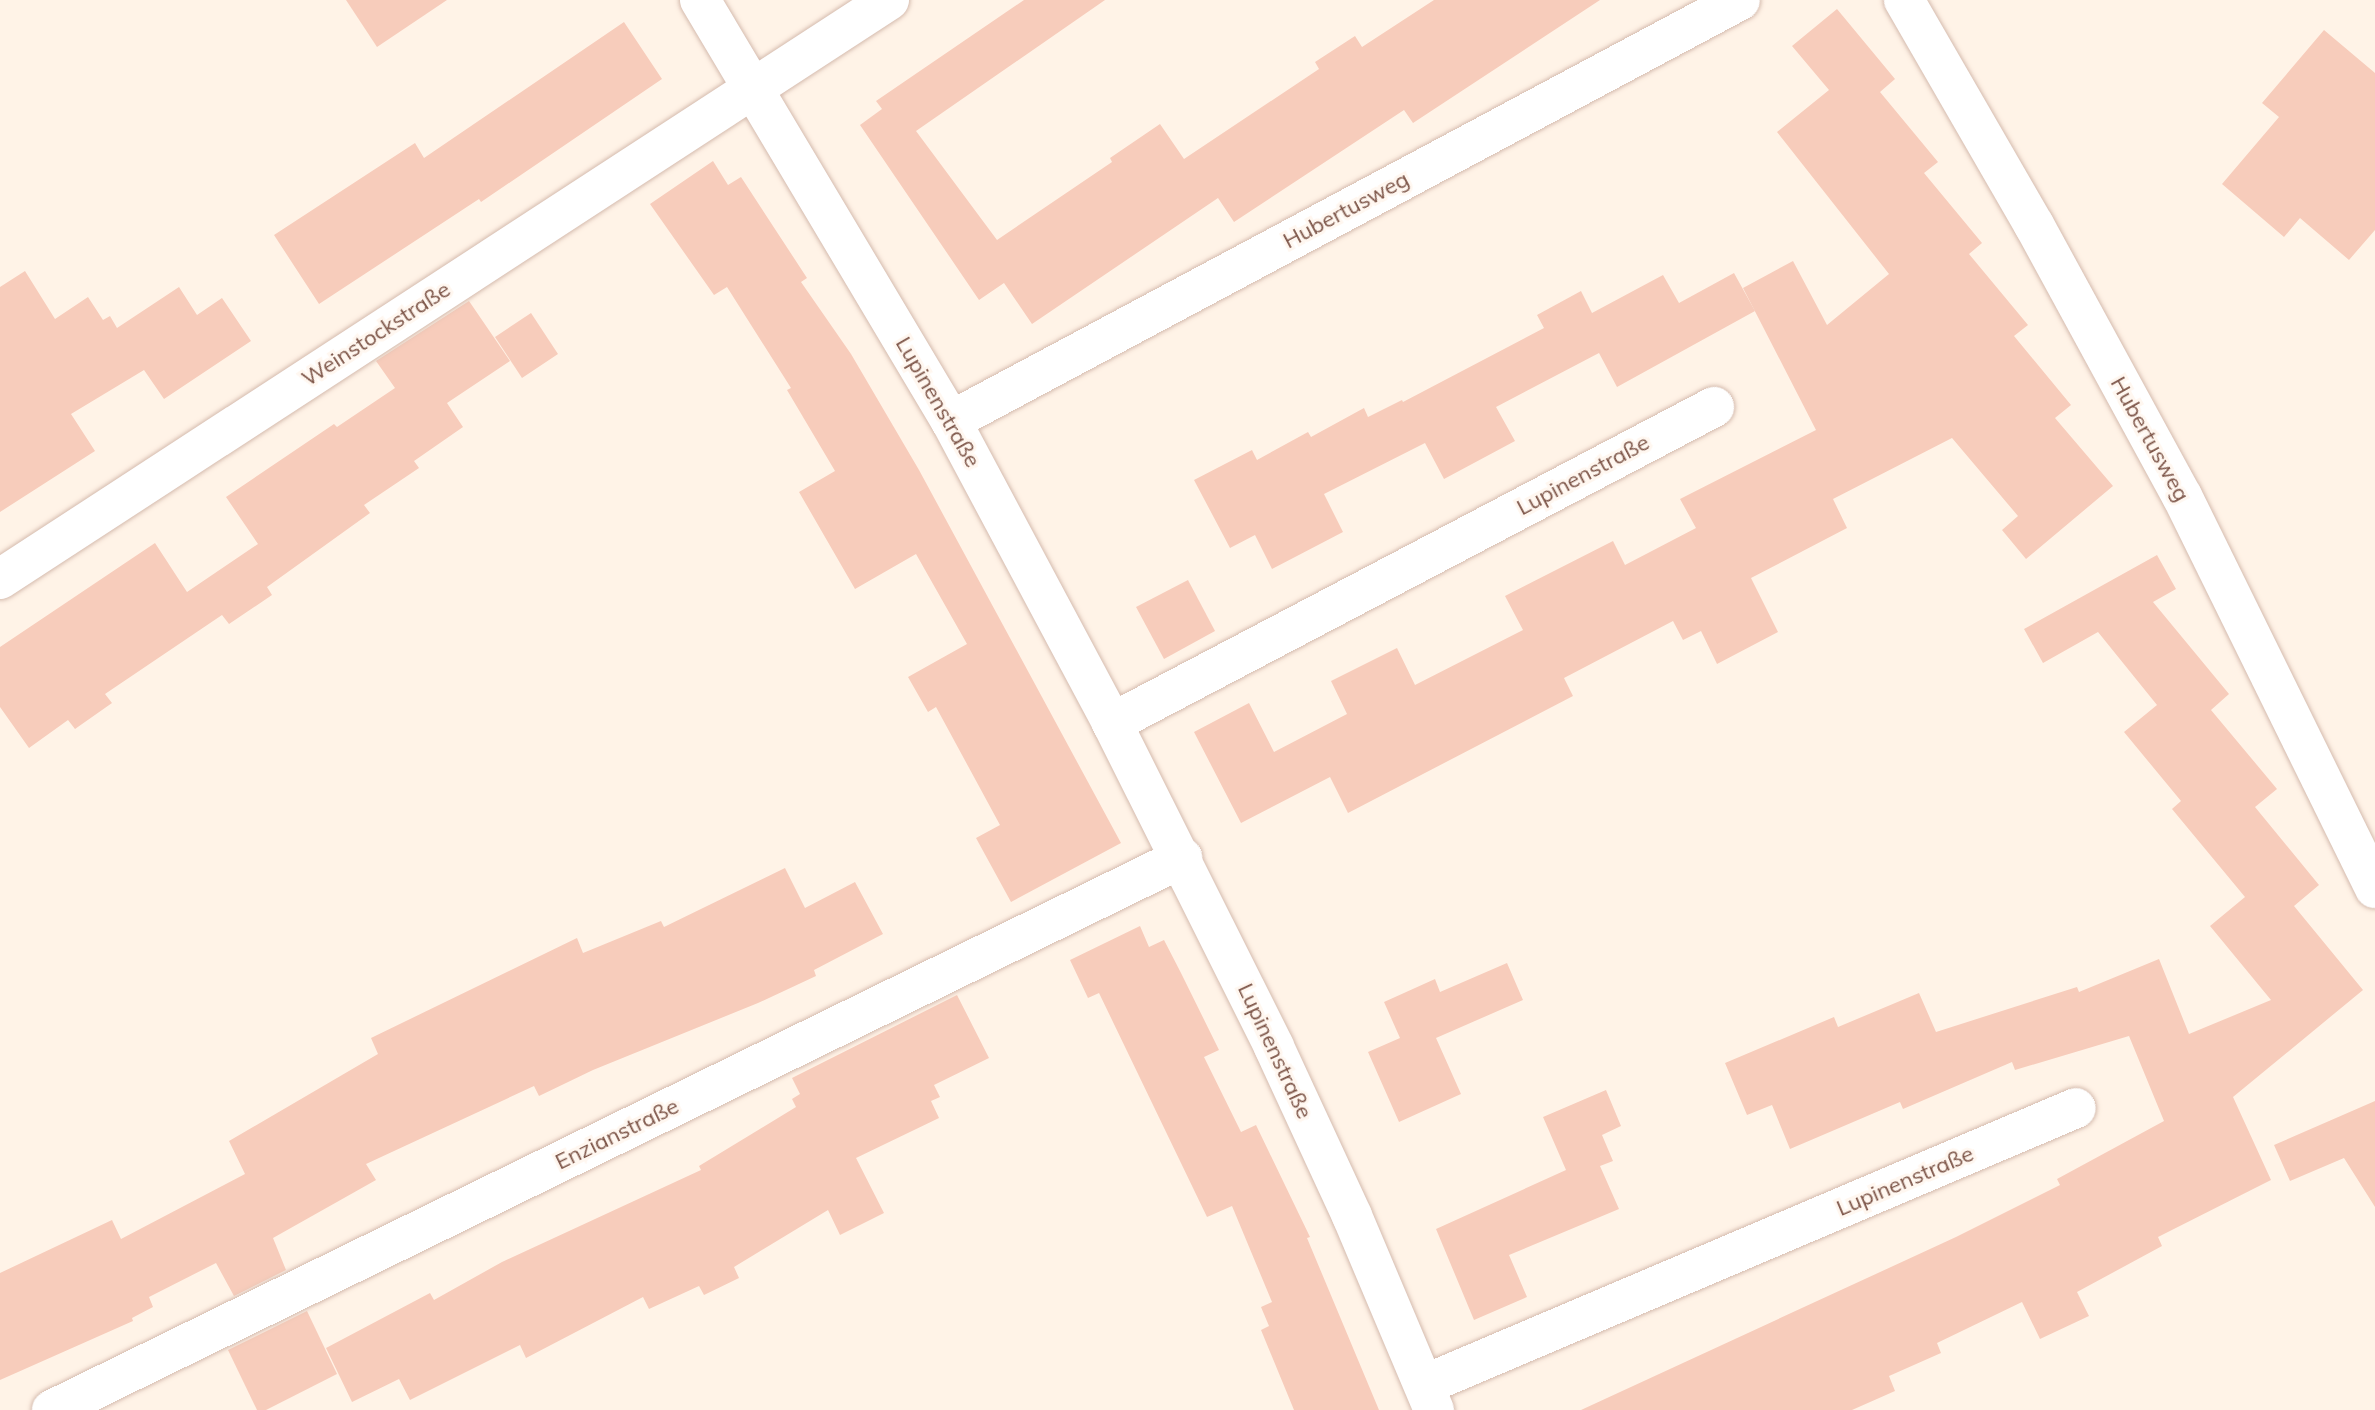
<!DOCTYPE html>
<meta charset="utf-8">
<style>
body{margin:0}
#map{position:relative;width:2375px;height:1410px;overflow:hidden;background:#fff3e7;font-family:Mulish,sans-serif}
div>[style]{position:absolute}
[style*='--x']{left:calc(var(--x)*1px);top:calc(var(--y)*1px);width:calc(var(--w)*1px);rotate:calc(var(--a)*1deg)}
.building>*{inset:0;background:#f7ccbb}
.roads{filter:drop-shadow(0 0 2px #d5bbae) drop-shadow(0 0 2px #d5bbae)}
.street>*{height:40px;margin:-20px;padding:0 20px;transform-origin:20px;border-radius:20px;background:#fff}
span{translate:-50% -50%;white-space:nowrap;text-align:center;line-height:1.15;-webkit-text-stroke:6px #fff7f0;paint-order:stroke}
.street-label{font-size:22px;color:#7c5447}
</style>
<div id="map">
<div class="building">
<i style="clip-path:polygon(346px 0,447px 0,377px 47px)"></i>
<i style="clip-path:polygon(1024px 0,1105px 0,916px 131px,997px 240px,1112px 162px,1110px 158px,1160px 124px,1184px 159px,1319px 69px,1315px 62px,1355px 36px,1362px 47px,1434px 0,1600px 0,1413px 123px,1404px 110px,1234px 222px,1218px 198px,1032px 324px,1004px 283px,979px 300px,860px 125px,882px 109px,876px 101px)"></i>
<i style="clip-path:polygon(1837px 9px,1895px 79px,1880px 92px,1938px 162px,1924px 173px,1982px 243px,1969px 254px,2028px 325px,2014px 336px,2071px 405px,2055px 418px,2113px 486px,2026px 559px,2002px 530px,2018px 516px,1952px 438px,1833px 499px,1847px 528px,1751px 578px,1778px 632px,1717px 664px,1701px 631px,1683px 640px,1673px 621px,1564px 678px,1573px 696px,1348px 813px,1330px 777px,1241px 823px,1194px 732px,1249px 703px,1274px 752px,1347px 714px,1331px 681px,1397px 648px,1415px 685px,1523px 630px,1505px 596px,1613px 541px,1625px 565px,1696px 528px,1680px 499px,1816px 430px,1743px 288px,1793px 261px,1827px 325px,1889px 274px,1777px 132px,1829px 90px,1792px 46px)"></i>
<i style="clip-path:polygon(624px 22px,662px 79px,481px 202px,479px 199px,319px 304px,274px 235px,415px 143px,424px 158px)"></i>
<i style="clip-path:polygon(2324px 30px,2375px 73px,2375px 230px,2349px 260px,2300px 218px,2284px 237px,2222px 184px,2279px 117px,2262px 103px)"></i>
<i style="clip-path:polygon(713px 161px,728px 185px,741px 177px,807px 278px,801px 282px,851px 354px,919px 470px,1121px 843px,1011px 902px,976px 838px,1000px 825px,936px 707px,928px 712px,908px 677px,967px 644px,916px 554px,855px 589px,799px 492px,835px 471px,787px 390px,791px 388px,727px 287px,714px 295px,650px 204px)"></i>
<i style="clip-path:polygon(25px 271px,55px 319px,88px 297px,103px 320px,110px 316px,117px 328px,179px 287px,197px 315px,222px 298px,251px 341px,164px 399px,144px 370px,71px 414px,95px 451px,0 512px,0 287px)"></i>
<i style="clip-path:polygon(1734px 273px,1755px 311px,1617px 387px,1599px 353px,1496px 407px,1515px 441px,1444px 479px,1425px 443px,1324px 494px,1343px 532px,1272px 569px,1255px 535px,1230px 548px,1194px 480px,1252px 450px,1257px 460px,1308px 432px,1311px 437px,1364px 408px,1368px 417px,1402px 400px,1403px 402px,1544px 328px,1537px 315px,1581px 291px,1592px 313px,1663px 275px,1679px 303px)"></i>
<i style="clip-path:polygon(469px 301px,510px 361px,447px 403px,463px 427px,414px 461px,419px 468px,364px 505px,370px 513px,267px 587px,272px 595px,229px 624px,222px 615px,105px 694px,112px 703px,75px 729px,68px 720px,29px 748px,0 707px,0 647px,155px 543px,187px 592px,258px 544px,226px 497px,334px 424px,337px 427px,395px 388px,376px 361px)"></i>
<i style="clip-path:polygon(531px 313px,558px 354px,522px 378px,495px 337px)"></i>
<i style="clip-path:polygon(2157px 555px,2176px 589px,2153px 602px,2229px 694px,2211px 710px,2277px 789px,2255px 807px,2319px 885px,2294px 906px,2363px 990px,2233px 1097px,2271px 1180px,2158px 1237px,2162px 1246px,2077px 1292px,2089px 1316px,2040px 1339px,2022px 1302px,1937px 1343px,1941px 1353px,1889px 1376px,1895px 1391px,1852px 1410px,1581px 1410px,1956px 1237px,2060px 1185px,2057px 1179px,2164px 1121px,2129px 1036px,2015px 1070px,2012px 1062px,1903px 1109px,1900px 1102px,1790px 1149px,1772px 1105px,1747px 1115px,1725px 1063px,1834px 1017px,1838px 1027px,1919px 993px,1936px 1032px,2077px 987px,2079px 992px,2159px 959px,2189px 1034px,2271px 1000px,2210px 926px,2245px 897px,2172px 809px,2181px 801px,2124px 732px,2157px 705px,2098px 632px,2043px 663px,2024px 629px)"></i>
<i style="clip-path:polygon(1188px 580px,1215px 631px,1164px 659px,1136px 607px)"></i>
<i style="clip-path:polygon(785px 868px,805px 908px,855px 882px,883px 934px,814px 970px,816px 976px,758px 1003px,593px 1070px,539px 1096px,534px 1086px,366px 1164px,376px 1180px,273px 1238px,286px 1270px,234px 1296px,216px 1263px,149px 1297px,153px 1307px,132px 1318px,133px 1321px,0 1380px,0 1273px,112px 1220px,121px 1239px,245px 1174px,229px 1141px,378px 1054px,371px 1038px,577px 938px,583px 953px,661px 921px,664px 927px)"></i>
<i style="clip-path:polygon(1140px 926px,1149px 947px,1164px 940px,1181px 973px,1219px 1050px,1204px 1057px,1241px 1132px,1256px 1125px,1310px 1237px,1307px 1238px,1379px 1410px,1294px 1410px,1261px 1330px,1269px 1326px,1261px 1307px,1272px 1302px,1232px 1206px,1207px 1217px,1099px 993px,1088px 998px,1070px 960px)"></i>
<i style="clip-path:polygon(1507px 963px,1523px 1000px,1436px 1038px,1461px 1094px,1399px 1122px,1368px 1052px,1400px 1038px,1384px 1002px,1435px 979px,1440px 992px)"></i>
<i style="clip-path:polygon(957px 995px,989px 1058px,934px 1085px,940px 1097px,931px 1101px,939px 1118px,856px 1158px,884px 1213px,840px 1235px,828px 1210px,734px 1267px,739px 1278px,704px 1295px,699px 1286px,649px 1309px,643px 1297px,526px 1358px,520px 1345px,410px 1400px,399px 1379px,352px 1402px,326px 1348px,430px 1293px,434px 1300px,502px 1262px,701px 1170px,699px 1166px,796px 1107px,792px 1099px,800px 1094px,792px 1078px)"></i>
<i style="clip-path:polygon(1606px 1090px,1621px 1126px,1602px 1135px,1613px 1161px,1600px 1166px,1619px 1209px,1509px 1255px,1527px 1297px,1474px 1320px,1436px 1229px,1566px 1170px,1543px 1117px)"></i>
<i style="clip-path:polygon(2375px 1101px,2375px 1207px,2344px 1158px,2290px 1181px,2274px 1145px)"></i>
<i style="clip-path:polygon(307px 1311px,337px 1374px,266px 1410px,257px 1410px,228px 1350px)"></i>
</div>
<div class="roads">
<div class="street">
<i style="--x:700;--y:0;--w:490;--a:59.2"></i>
<i style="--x:951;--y:421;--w:342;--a:61.9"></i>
<i style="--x:1112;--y:723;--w:362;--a:63.4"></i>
<i style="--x:1274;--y:1047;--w:186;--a:65.2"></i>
<i style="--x:1352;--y:1216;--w:211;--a:67.1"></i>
<i style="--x:1904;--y:0;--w:260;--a:60"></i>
<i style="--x:2034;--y:225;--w:309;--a:61.4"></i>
<i style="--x:2182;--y:496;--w:437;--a:63.8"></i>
<i style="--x:951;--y:421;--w:894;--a:-28.08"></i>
<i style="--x:0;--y:579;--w:1061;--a:-33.08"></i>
<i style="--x:1112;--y:723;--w:680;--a:-27.7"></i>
<i style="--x:1424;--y:1385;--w:708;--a:-23.02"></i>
<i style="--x:52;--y:1410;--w:1258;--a:-26.04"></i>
</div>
</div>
<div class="street-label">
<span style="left:1346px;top:210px;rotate:-28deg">Hubertusweg</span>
<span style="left:376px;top:334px;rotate:-33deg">Weinstockstraße</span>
<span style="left:938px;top:402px;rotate:60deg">Lupinenstraße</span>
<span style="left:2150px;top:439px;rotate:61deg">Hubertusweg</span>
<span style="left:1583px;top:475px;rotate:-28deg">Lupinenstraße</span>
<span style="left:1275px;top:1051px;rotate:65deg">Lupinenstraße</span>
<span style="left:617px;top:1134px;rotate:-26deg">Enzianstraße</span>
<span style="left:1905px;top:1181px;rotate:-23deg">Lupinenstraße</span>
</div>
</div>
